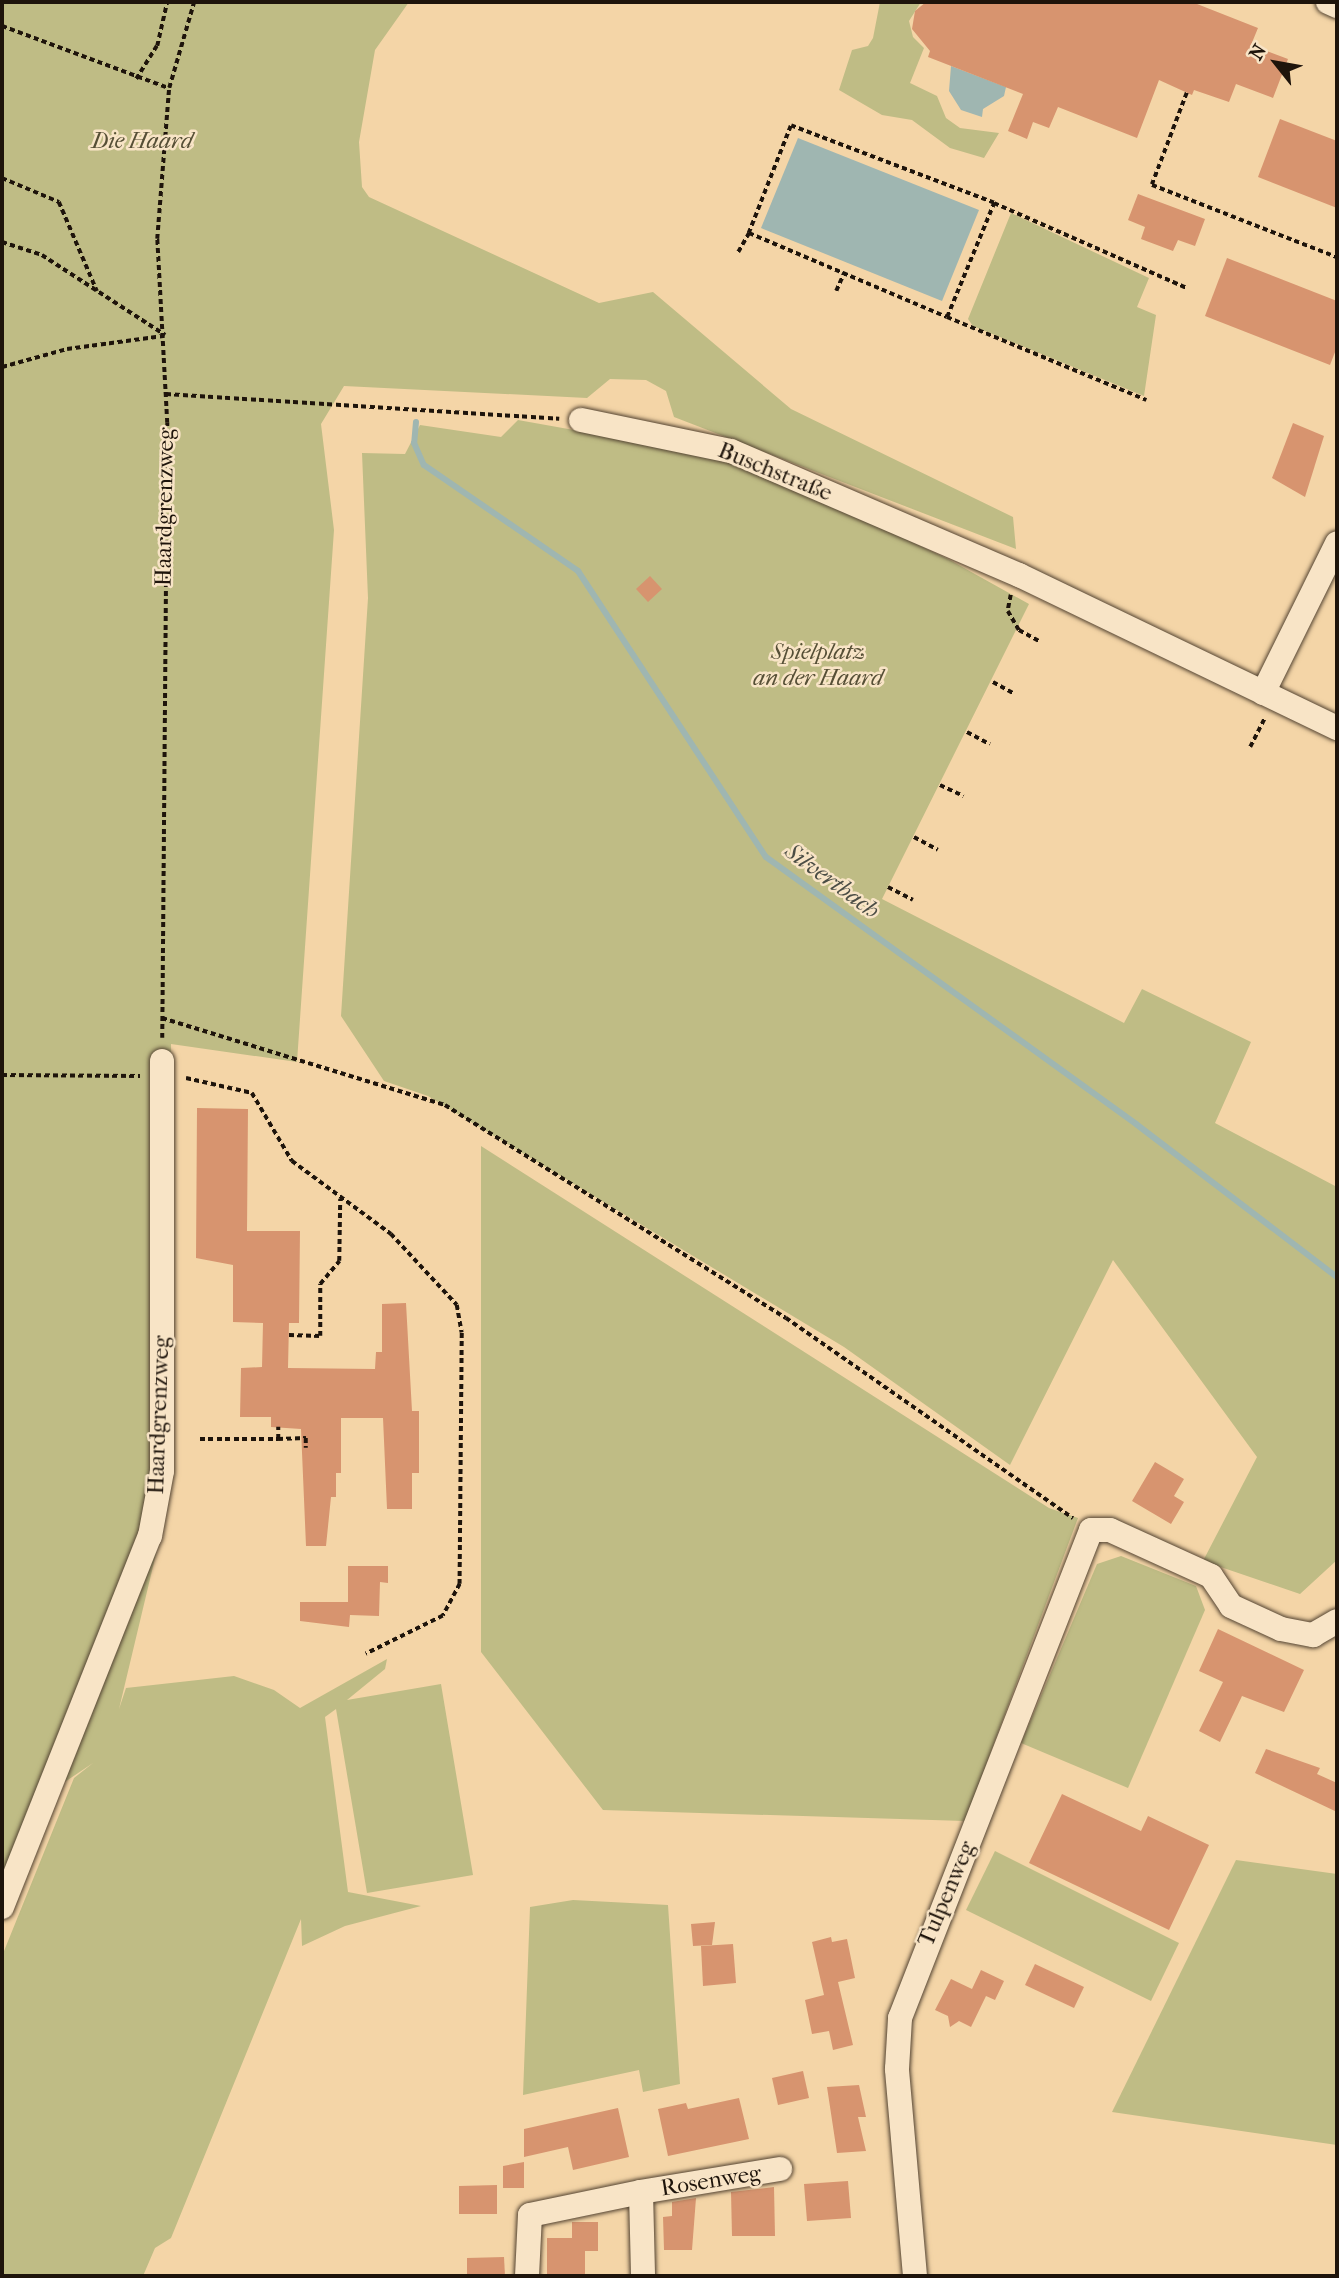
<!DOCTYPE html>
<meta charset="utf-8">
<style>
body{margin:0}
#map{position:relative;width:1339px;height:2278px;overflow:hidden;background:#f4d5a7;font-family:"IM FELL French Canon",serif}
div>[style]{position:absolute}
[style*='--x']{left:calc(var(--x)*1px);top:calc(var(--y)*1px);width:calc(var(--w)*1px);rotate:calc(var(--a)*1deg)}
.green>*{inset:0;background:#bfbc85}
.water>*{inset:0;background:#9fb6b1}
.stream>*{height:6px;margin:-3px;padding:0 3px;transform-origin:3px;border-radius:3px;background:#9fb6b1}
.building>*{inset:0;background:#d7946f}
.path>*{height:3.5px;margin-top:-1.75px;transform-origin:0;background:repeating-linear-gradient(90deg,#1e140b 0 5px,transparent 0 8.5px)}
.roads{filter:drop-shadow(0 0 2px #544432) drop-shadow(0 0 2px #544432)}
.minor>*{height:24px;margin:-12px;padding:0 12px;transform-origin:12px;border-radius:12px;background:#f8e4c6}
span{translate:-50% -50%;white-space:nowrap;text-align:center;line-height:1.15;-webkit-text-stroke:5px #f8e4c6;paint-order:stroke}
.park-label{font-size:23px;color:#564f36;font-style:italic}
.street-label{font-size:23px;color:#1e140b}
.water-label{font-size:24px;color:#4b4d45;font-style:italic}
.frame{position:absolute;inset:0;border:4px solid #1e140b;pointer-events:none}
.north{position:absolute;left:1241px;top:28px;width:70px;height:70px;-webkit-text-stroke:5px #f8e4c6;paint-order:stroke;rotate:301deg;font-size:19px;font-weight:700;line-height:28px;text-align:center;color:#1e140b}
.north::after{content:'';display:block;margin:auto;width:24px;height:32px;background:#1e140b;clip-path:polygon(50% 0,100% 100%,50% 72%,0 100%)}
</style>
<div id="map">
<div class="green">
<i style="clip-path:polygon(2px 2px,409px 2px,375px 50px,359px 142px,362px 187px,369px 197px,599px 303px,653px 292px,791px 409px,1013px 517px,1016px 549px,674px 417px,666px 391px,646px 380px,610px 379px,587px 398px,344px 386px,321px 424px,334px 530px,297px 1062px,171px 1044px,174px 1433px,156px 1554px,119px 1709px,126px 1688px,234px 1676px,274px 1690px,300px 1708px,387px 1659px,385px 1669px,347px 1700px,441px 1684px,473px 1875px,367px 1893px,336px 1709px,325px 1717px,348px 1892px,421px 1906px,345px 1926px,302px 1946px,301px 1919px,171px 2238px,155px 2248px,143px 2276px,2px 2276px,2px 1956px,74px 1778px,93px 1763px,35px 1802px,2px 1888px)"></i>
<i style="clip-path:polygon(880px 2px,921px 2px,909px 21px,913px 37px,924px 48px,910px 83px,937px 96px,946px 118px,960px 128px,999px 133px,984px 158px,950px 148px,912px 120px,882px 115px,839px 90px,852px 50px,868px 46px,873px 38px)"></i>
<i style="clip-path:polygon(1011px 213px,1149px 278px,1137px 307px,1156px 315px,1144px 396px,973px 326px,968px 319px)"></i>
<i style="clip-path:polygon(518px 420px,691px 451px,770px 475px,948px 559px,1029px 604px,882px 899px,1124px 1023px,1142px 989px,1251px 1042px,1215px 1123px,1337px 1187px,1337px 1560px,1300px 1594px,1203px 1561px,1257px 1457px,1113px 1260px,1010px 1465px,844px 1347px,428px 1096px,384px 1081px,341px 1016px,368px 598px,362px 453px,405px 454px,420px 425px,501px 437px)"></i>
<i style="clip-path:polygon(481px 1146px,1049px 1508px,1078px 1518px,965px 1821px,603px 1810px,481px 1652px)"></i>
<i style="clip-path:polygon(1121px 1556px,1196px 1586px,1205px 1610px,1128px 1788px,1021px 1743px,1097px 1564px)"></i>
<i style="clip-path:polygon(995px 1851px,1179px 1943px,1151px 2001px,966px 1910px)"></i>
<i style="clip-path:polygon(1236px 1860px,1337px 1874px,1337px 2145px,1112px 2112px)"></i>
<i style="clip-path:polygon(573px 1900px,668px 1905px,680px 2084px,643px 2092px,639px 2070px,523px 2095px,530px 1907px)"></i>
</div>
<div class="water">
<i style="clip-path:polygon(951px 66px,1006px 87px,1004px 96px,983px 109px,982px 117px,961px 110px,949px 91px)"></i>
<i style="clip-path:polygon(798px 138px,979px 210px,942px 301px,761px 228px)"></i>
</div>
<div class="stream">
<i style="--x:416;--y:422;--w:21;--a:95"></i>
<i style="--x:414;--y:443;--w:24;--a:66"></i>
<i style="--x:424;--y:465;--w:187;--a:34.5"></i>
<i style="--x:578;--y:571;--w:342;--a:56.7"></i>
<i style="--x:766;--y:857;--w:456;--a:35.8"></i>
<i style="--x:1136;--y:1124;--w:253;--a:37.3"></i>
</div>
<div class="building">
<i style="clip-path:polygon(926px 2px,1192px 2px,1258px 28px,1251px 45px,1288px 59px,1273px 98px,1236px 84px,1229px 102px,1194px 90px,1192px 95px,1159px 80px,1137px 138px,1058px 107px,1049px 128px,1033px 122px,1027px 139px,1008px 131px,1023px 94px,928px 57px,930px 51px,912px 29px,915px 11px)"></i>
<i style="clip-path:polygon(1280px 119px,1337px 141px,1337px 208px,1258px 177px)"></i>
<i style="clip-path:polygon(1138px 194px,1205px 219px,1195px 246px,1178px 240px,1173px 251px,1141px 239px,1145px 227px,1128px 220px)"></i>
<i style="clip-path:polygon(1227px 258px,1337px 301px,1337px 347px,1330px 365px,1205px 316px)"></i>
<i style="clip-path:polygon(1293px 423px,1324px 436px,1305px 497px,1272px 478px)"></i>
<i style="clip-path:polygon(650px 576px,662px 589px,648px 602px,636px 589px)"></i>
<i style="clip-path:polygon(197px 1108px,248px 1109px,247px 1231px,300px 1231px,299px 1323px,289px 1323px,288px 1368px,375px 1369px,376px 1352px,382px 1352px,382px 1304px,406px 1303px,412px 1411px,419px 1411px,419px 1473px,412px 1473px,412px 1509px,387px 1509px,383px 1418px,341px 1418px,341px 1473px,336px 1473px,336px 1497px,331px 1497px,326px 1546px,306px 1546px,301px 1429px,271px 1427px,271px 1417px,240px 1417px,241px 1368px,262px 1367px,263px 1323px,233px 1322px,233px 1265px,196px 1258px)"></i>
<i style="clip-path:polygon(1155px 1462px,1184px 1479px,1174px 1496px,1184px 1502px,1171px 1524px,1132px 1501px)"></i>
<i style="clip-path:polygon(348px 1566px,388px 1566px,388px 1583px,380px 1582px,379px 1616px,350px 1615px,349px 1627px,300px 1621px,300px 1602px,348px 1602px)"></i>
<i style="clip-path:polygon(1218px 1629px,1304px 1670px,1284px 1712px,1242px 1696px,1220px 1742px,1199px 1731px,1223px 1682px,1199px 1671px)"></i>
<i style="clip-path:polygon(1266px 1749px,1320px 1768px,1317px 1774px,1337px 1783px,1337px 1812px,1255px 1773px)"></i>
<i style="clip-path:polygon(1062px 1794px,1141px 1831px,1148px 1816px,1209px 1845px,1169px 1930px,1029px 1863px)"></i>
<i style="clip-path:polygon(715px 1922px,712px 1945px,693px 1946px,691px 1924px)"></i>
<i style="clip-path:polygon(831px 1937px,832px 1942px,847px 1939px,855px 1978px,838px 1982px,853px 2045px,833px 2050px,829px 2031px,812px 2034px,805px 2000px,824px 1995px,812px 1942px)"></i>
<i style="clip-path:polygon(733px 1944px,736px 1983px,703px 1986px,701px 1946px)"></i>
<i style="clip-path:polygon(1035px 1964px,1084px 1987px,1074px 2008px,1025px 1985px)"></i>
<i style="clip-path:polygon(981px 1970px,1004px 1981px,995px 2000px,986px 1996px,971px 2027px,959px 2021px,950px 2027px,948px 2016px,935px 2010px,951px 1979px,972px 1989px)"></i>
<i style="clip-path:polygon(803px 2071px,809px 2098px,778px 2105px,772px 2078px)"></i>
<i style="clip-path:polygon(859px 2085px,866px 2117px,858px 2117px,866px 2151px,837px 2153px,827px 2087px)"></i>
<i style="clip-path:polygon(739px 2098px,749px 2139px,668px 2156px,658px 2109px,686px 2103px,688px 2109px)"></i>
<i style="clip-path:polygon(618px 2108px,629px 2157px,573px 2170px,568px 2147px,524px 2157px,524px 2129px)"></i>
<i style="clip-path:polygon(524px 2162px,524px 2188px,503px 2188px,503px 2166px)"></i>
<i style="clip-path:polygon(848px 2181px,851px 2218px,807px 2221px,804px 2184px)"></i>
<i style="clip-path:polygon(497px 2185px,497px 2214px,459px 2214px,459px 2186px)"></i>
<i style="clip-path:polygon(774px 2187px,775px 2236px,732px 2236px,731px 2192px)"></i>
<i style="clip-path:polygon(696px 2198px,692px 2250px,664px 2250px,663px 2217px,672px 2216px,672px 2202px)"></i>
<i style="clip-path:polygon(572px 2222px,598px 2222px,598px 2251px,585px 2251px,585px 2276px,547px 2276px,547px 2238px,572px 2238px)"></i>
<i style="clip-path:polygon(504px 2257px,505px 2276px,467px 2276px,467px 2258px)"></i>
</div>
<div class="path">
<i style="--x:2;--y:26;--w:178;--a:20.4"></i>
<i style="--x:136;--y:79;--w:39;--a:-58"></i>
<i style="--x:157;--y:46;--w:45;--a:-77.2"></i>
<i style="--x:1187;--y:93;--w:98;--a:110.8"></i>
<i style="--x:1152;--y:185;--w:199;--a:21.3"></i>
<i style="--x:2;--y:178;--w:62;--a:22.8"></i>
<i style="--x:59;--y:202;--w:97;--a:66.9"></i>
<i style="--x:994;--y:203;--w:211;--a:23.8"></i>
<i style="--x:2;--y:242;--w:42;--a:18"></i>
<i style="--x:42;--y:255;--w:147;--a:33"></i>
<i style="--x:738;--y:252;--w:22;--a:-60"></i>
<i style="--x:836;--y:291;--w:20;--a:-66"></i>
<i style="--x:947;--y:317;--w:123;--a:-67.6"></i>
<i style="--x:994;--y:203;--w:217;--a:-159.2"></i>
<i style="--x:791;--y:126;--w:115;--a:111.4"></i>
<i style="--x:749;--y:233;--w:215;--a:23"></i>
<i style="--x:947;--y:317;--w:216;--a:22.6"></i>
<i style="--x:2;--y:367;--w:67;--a:-15.5"></i>
<i style="--x:67;--y:349;--w:97;--a:-7.7"></i>
<i style="--x:166;--y:394;--w:394;--a:3.6"></i>
<i style="--x:1011;--y:595;--w:16;--a:101"></i>
<i style="--x:1008;--y:611;--w:22;--a:60"></i>
<i style="--x:1019;--y:630;--w:25;--a:29"></i>
<i style="--x:993;--y:682;--w:25;--a:29"></i>
<i style="--x:967;--y:732;--w:26;--a:28"></i>
<i style="--x:1250;--y:747;--w:33;--a:-63"></i>
<i style="--x:940;--y:785;--w:26;--a:25"></i>
<i style="--x:914;--y:837;--w:27;--a:28"></i>
<i style="--x:888;--y:887;--w:28;--a:27"></i>
<i style="--x:162;--y:1018;--w:296;--a:17.1"></i>
<i style="--x:445;--y:1105;--w:402;--a:32"></i>
<i style="--x:786;--y:1318;--w:350;--a:34.9"></i>
<i style="--x:162;--y:1038;--w:615;--a:-89.53"></i>
<i style="--x:167;--y:423;--w:184;--a:-93.1"></i>
<i style="--x:157;--y:239;--w:151;--a:-85.5"></i>
<i style="--x:169;--y:88;--w:90;--a:-73.8"></i>
<i style="--x:2;--y:1075;--w:138;--a:0.4"></i>
<i style="--x:186;--y:1078;--w:68;--a:12.8"></i>
<i style="--x:252;--y:1093;--w:79;--a:59.5"></i>
<i style="--x:292;--y:1161;--w:123;--a:36.4"></i>
<i style="--x:391;--y:1234;--w:97;--a:47.1"></i>
<i style="--x:457;--y:1305;--w:28;--a:80"></i>
<i style="--x:462;--y:1333;--w:251;--a:90.5"></i>
<i style="--x:460;--y:1584;--w:36;--a:118"></i>
<i style="--x:443;--y:1616;--w:86;--a:153.7"></i>
<i style="--x:289;--y:1335;--w:31;--a:2"></i>
<i style="--x:320;--y:1336;--w:52;--a:-90"></i>
<i style="--x:320;--y:1284;--w:30;--a:-50"></i>
<i style="--x:339;--y:1261;--w:62;--a:-89.1"></i>
<i style="--x:200;--y:1439;--w:78;--a:0"></i>
<i style="--x:278;--y:1439;--w:12;--a:-90"></i>
<i style="--x:278;--y:1439;--w:28;--a:-2"></i>
<i style="--x:306;--y:1438;--w:10;--a:90"></i>
</div>
<div class="roads">
<div class="minor">
<i style="--x:1328;--y:2;--w:10;--a:24"></i>
<i style="--x:581;--y:420;--w:153;--a:11.7"></i>
<i style="--x:731;--y:451;--w:314;--a:23.3"></i>
<i style="--x:1019;--y:575;--w:353;--a:25.7"></i>
<i style="--x:1263;--y:693;--w:167;--a:-63.7"></i>
<i style="--x:2;--y:1907;--w:399;--a:-68.3"></i>
<i style="--x:150;--y:1536;--w:66;--a:-79.5"></i>
<i style="--x:162;--y:1471;--w:410;--a:-90"></i>
<i style="--x:641;--y:2192;--w:141;--a:-9.4"></i>
<i style="--x:527;--y:2276;--w:61;--a:-87.2"></i>
<i style="--x:530;--y:2215;--w:113;--a:-11.7"></i>
<i style="--x:641;--y:2192;--w:84;--a:88.6"></i>
<i style="--x:915;--y:2276;--w:208;--a:-95"></i>
<i style="--x:897;--y:2069;--w:51;--a:-86.6"></i>
<i style="--x:900;--y:2018;--w:524;--a:-68.62"></i>
<i style="--x:1091;--y:1530;--w:19;--a:0"></i>
<i style="--x:1110;--y:1530;--w:111;--a:24.5"></i>
<i style="--x:1211;--y:1576;--w:36;--a:56"></i>
<i style="--x:1231;--y:1606;--w:55;--a:24.7"></i>
<i style="--x:1281;--y:1629;--w:33;--a:11"></i>
<i style="--x:1313;--y:1635;--w:28;--a:-30"></i>
</div>
</div>
<div class="park-label">
<span style="left:142px;top:141px">Die Haard</span>
<span style="left:818px;top:665px">Spielplatz<br>an der Haard</span>
</div>
<div class="street-label">
<span style="left:775px;top:472px;rotate:22deg">Buschstraße</span>
<span style="left:165px;top:507px;rotate:-89deg">Haardgrenzweg</span>
<span style="left:159px;top:1415px;rotate:-88deg">Haardgrenzweg</span>
<span style="left:947px;top:1894px;rotate:-67deg">Tulpenweg</span>
<span style="left:711px;top:2181px;rotate:-9deg">Rosenweg</span>
</div>
<div class="water-label">
<span style="left:832px;top:881px;rotate:36deg">Silvertbach</span>
</div>
<div class="frame"></div>
<div class="north">N</div>
</div>
